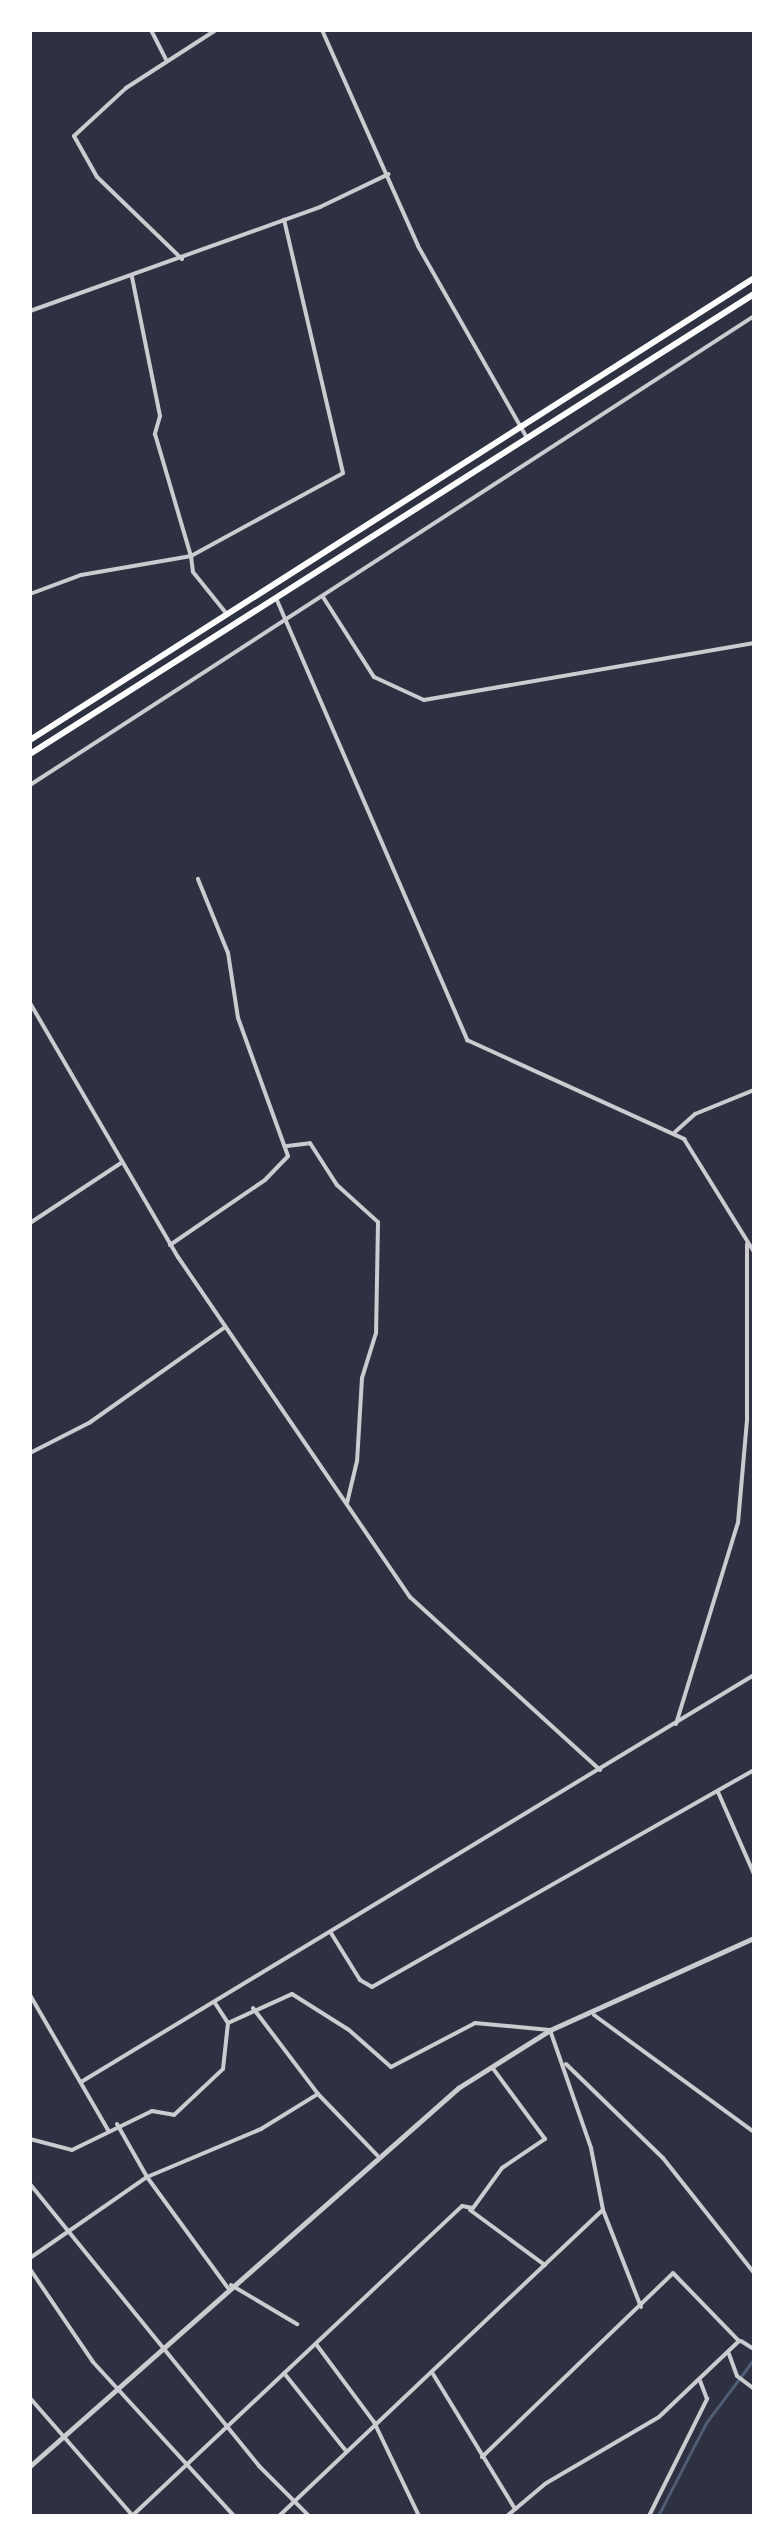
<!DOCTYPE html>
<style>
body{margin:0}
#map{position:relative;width:784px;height:2546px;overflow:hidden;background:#2d3142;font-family:"Crimson Pro",serif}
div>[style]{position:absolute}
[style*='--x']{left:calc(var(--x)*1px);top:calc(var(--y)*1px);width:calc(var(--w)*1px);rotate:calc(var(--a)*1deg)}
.stream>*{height:2.5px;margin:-1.25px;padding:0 1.25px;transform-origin:1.25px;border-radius:1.25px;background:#4f5d75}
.minor>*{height:4px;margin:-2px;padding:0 2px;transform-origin:2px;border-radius:2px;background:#caccd0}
.tertiary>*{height:5px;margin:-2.5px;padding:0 2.5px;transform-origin:2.5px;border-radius:2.5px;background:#caccd0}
.trunk>*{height:6px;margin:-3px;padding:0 3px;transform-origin:3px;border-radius:3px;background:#fff}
span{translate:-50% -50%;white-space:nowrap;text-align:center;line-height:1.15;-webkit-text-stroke:10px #fff;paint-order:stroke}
.frame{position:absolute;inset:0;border:32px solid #fff;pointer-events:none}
</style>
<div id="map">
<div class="stream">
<i style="--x:658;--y:2516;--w:105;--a:-62.7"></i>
<i style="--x:706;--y:2423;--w:80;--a:-53.1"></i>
</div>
<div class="minor">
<i style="--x:151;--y:30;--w:33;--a:63"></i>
<i style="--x:322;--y:30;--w:236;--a:66"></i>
<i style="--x:418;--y:246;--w:219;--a:60.4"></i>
<i style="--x:182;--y:259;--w:118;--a:-136"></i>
<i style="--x:97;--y:177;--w:47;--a:-119.3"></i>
<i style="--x:74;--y:136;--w:71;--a:-42.7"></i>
<i style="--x:126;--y:88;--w:107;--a:-32.8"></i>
<i style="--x:132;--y:277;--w:142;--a:78.6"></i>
<i style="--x:160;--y:416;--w:19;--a:106"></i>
<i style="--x:155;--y:434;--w:127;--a:73.6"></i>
<i style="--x:191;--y:556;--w:173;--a:-28.6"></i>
<i style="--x:343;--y:473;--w:260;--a:-103.1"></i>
<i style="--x:30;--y:311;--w:308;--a:-19.7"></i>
<i style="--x:320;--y:207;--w:76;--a:-25.6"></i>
<i style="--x:30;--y:594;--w:54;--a:-20.4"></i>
<i style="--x:81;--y:575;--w:112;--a:-9.8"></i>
<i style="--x:191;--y:556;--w:16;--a:83"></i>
<i style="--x:193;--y:572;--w:53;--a:51.2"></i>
<i style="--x:323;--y:597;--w:95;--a:57.5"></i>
<i style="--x:374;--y:677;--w:55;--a:24.7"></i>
<i style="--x:424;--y:700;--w:335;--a:-9.8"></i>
<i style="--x:276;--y:598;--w:482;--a:66.6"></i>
<i style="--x:467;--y:1040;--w:239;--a:24.5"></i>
<i style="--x:684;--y:1139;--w:133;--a:58.2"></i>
<i style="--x:30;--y:785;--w:863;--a:-32.93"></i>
<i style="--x:30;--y:1003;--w:294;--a:59.8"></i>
<i style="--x:178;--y:1257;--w:412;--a:55.7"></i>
<i style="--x:410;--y:1597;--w:257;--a:42.3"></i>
<i style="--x:675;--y:1132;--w:27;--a:-42"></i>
<i style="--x:695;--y:1114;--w:64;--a:-22.1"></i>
<i style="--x:287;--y:1146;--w:23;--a:-7"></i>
<i style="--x:310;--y:1143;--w:50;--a:57.3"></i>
<i style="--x:337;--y:1185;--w:55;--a:42.1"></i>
<i style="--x:378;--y:1222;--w:111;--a:91"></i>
<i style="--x:376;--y:1333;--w:47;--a:107.3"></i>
<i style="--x:362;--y:1378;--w:83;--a:93.4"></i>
<i style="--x:357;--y:1461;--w:43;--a:103.4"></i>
<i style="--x:30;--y:1223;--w:109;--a:-33.4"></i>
<i style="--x:170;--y:1245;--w:115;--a:-34.4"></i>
<i style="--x:265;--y:1180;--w:33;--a:-46"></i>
<i style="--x:288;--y:1156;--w:147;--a:-109.9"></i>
<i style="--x:238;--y:1018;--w:66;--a:-98.7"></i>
<i style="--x:228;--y:953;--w:80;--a:-112.1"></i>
<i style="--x:30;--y:1453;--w:66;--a:-27"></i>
<i style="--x:89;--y:1423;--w:166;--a:-35.2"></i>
<i style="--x:676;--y:1724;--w:210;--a:-72.9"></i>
<i style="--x:738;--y:1523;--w:103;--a:-85"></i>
<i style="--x:747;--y:1420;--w:176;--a:-90"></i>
<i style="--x:718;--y:1792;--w:90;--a:66.3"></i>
<i style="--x:331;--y:1933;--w:55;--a:58.3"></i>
<i style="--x:360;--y:1980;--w:14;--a:30"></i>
<i style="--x:372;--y:1987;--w:439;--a:-29.6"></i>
<i style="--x:30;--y:1995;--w:156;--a:60"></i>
<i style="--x:215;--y:2003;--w:24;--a:57"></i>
<i style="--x:253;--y:2008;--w:108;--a:52.9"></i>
<i style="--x:318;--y:2094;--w:85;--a:46"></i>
<i style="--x:594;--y:2015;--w:198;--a:36.2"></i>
<i style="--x:566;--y:2064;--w:135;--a:44.1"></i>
<i style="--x:663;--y:2158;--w:147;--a:51.6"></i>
<i style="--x:81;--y:2082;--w:786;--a:-31.16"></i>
<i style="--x:117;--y:2124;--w:61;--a:60.5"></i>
<i style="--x:147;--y:2177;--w:137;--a:53.9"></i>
<i style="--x:30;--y:2139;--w:43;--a:14.7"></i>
<i style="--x:72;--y:2150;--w:89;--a:-26"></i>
<i style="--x:152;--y:2111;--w:22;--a:10"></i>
<i style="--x:174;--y:2115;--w:67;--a:-43.2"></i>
<i style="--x:223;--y:2069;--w:46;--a:-83.8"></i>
<i style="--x:228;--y:2023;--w:70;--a:-24.4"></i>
<i style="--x:292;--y:1994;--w:67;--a:32.3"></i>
<i style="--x:349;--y:2030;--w:56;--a:41.4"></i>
<i style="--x:391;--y:2067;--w:95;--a:-27.6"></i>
<i style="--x:475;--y:2023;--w:75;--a:5.3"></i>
<i style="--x:550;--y:2030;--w:125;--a:70.8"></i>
<i style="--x:591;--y:2148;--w:63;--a:79"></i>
<i style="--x:603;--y:2210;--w:104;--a:68.6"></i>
<i style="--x:30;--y:2184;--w:363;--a:50.9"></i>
<i style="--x:259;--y:2466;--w:71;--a:45"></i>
<i style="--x:470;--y:2210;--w:93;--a:36.3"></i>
<i style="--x:30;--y:2258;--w:142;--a:-34.7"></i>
<i style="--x:147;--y:2177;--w:124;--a:-22.8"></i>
<i style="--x:261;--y:2129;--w:67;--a:-31.6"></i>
<i style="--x:30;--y:2269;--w:112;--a:55.9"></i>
<i style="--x:93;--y:2362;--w:209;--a:47.5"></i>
<i style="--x:231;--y:2285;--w:77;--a:30.6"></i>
<i style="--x:741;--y:2341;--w:15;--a:32"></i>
<i style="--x:316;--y:2344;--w:97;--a:53.4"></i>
<i style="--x:374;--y:2422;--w:104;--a:64.4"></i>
<i style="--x:729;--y:2354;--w:23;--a:70"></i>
<i style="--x:737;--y:2376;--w:21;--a:37"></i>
<i style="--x:284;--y:2373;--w:100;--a:51.5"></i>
<i style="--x:433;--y:2374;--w:158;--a:58.7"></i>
<i style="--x:30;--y:2398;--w:155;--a:48.9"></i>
<i style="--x:482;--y:2457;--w:265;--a:-43.9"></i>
<i style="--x:673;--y:2273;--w:95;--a:45.9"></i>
<i style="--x:739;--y:2341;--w:110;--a:136.5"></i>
<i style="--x:659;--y:2417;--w:132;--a:149.6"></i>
<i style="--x:545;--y:2484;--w:50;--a:139.9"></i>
<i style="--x:132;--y:2516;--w:453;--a:-43.2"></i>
<i style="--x:462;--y:2206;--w:11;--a:10"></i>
<i style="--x:473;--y:2208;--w:49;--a:-54.1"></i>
<i style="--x:502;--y:2168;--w:52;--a:-34"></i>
<i style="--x:545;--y:2139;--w:89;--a:-126.4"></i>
<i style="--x:279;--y:2516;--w:444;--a:-43.4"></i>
<i style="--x:649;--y:2516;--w:131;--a:-63.6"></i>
<i style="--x:707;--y:2399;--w:19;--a:-111"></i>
</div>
<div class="tertiary">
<i style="--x:30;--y:2466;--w:571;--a:-41.45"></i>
<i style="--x:458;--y:2088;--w:109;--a:-32.2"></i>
<i style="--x:550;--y:2030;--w:224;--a:-24.3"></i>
</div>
<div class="trunk">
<i style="--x:30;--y:740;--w:859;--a:-32.54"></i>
<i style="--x:30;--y:754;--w:858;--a:-32.43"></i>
</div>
<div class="frame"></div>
</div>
